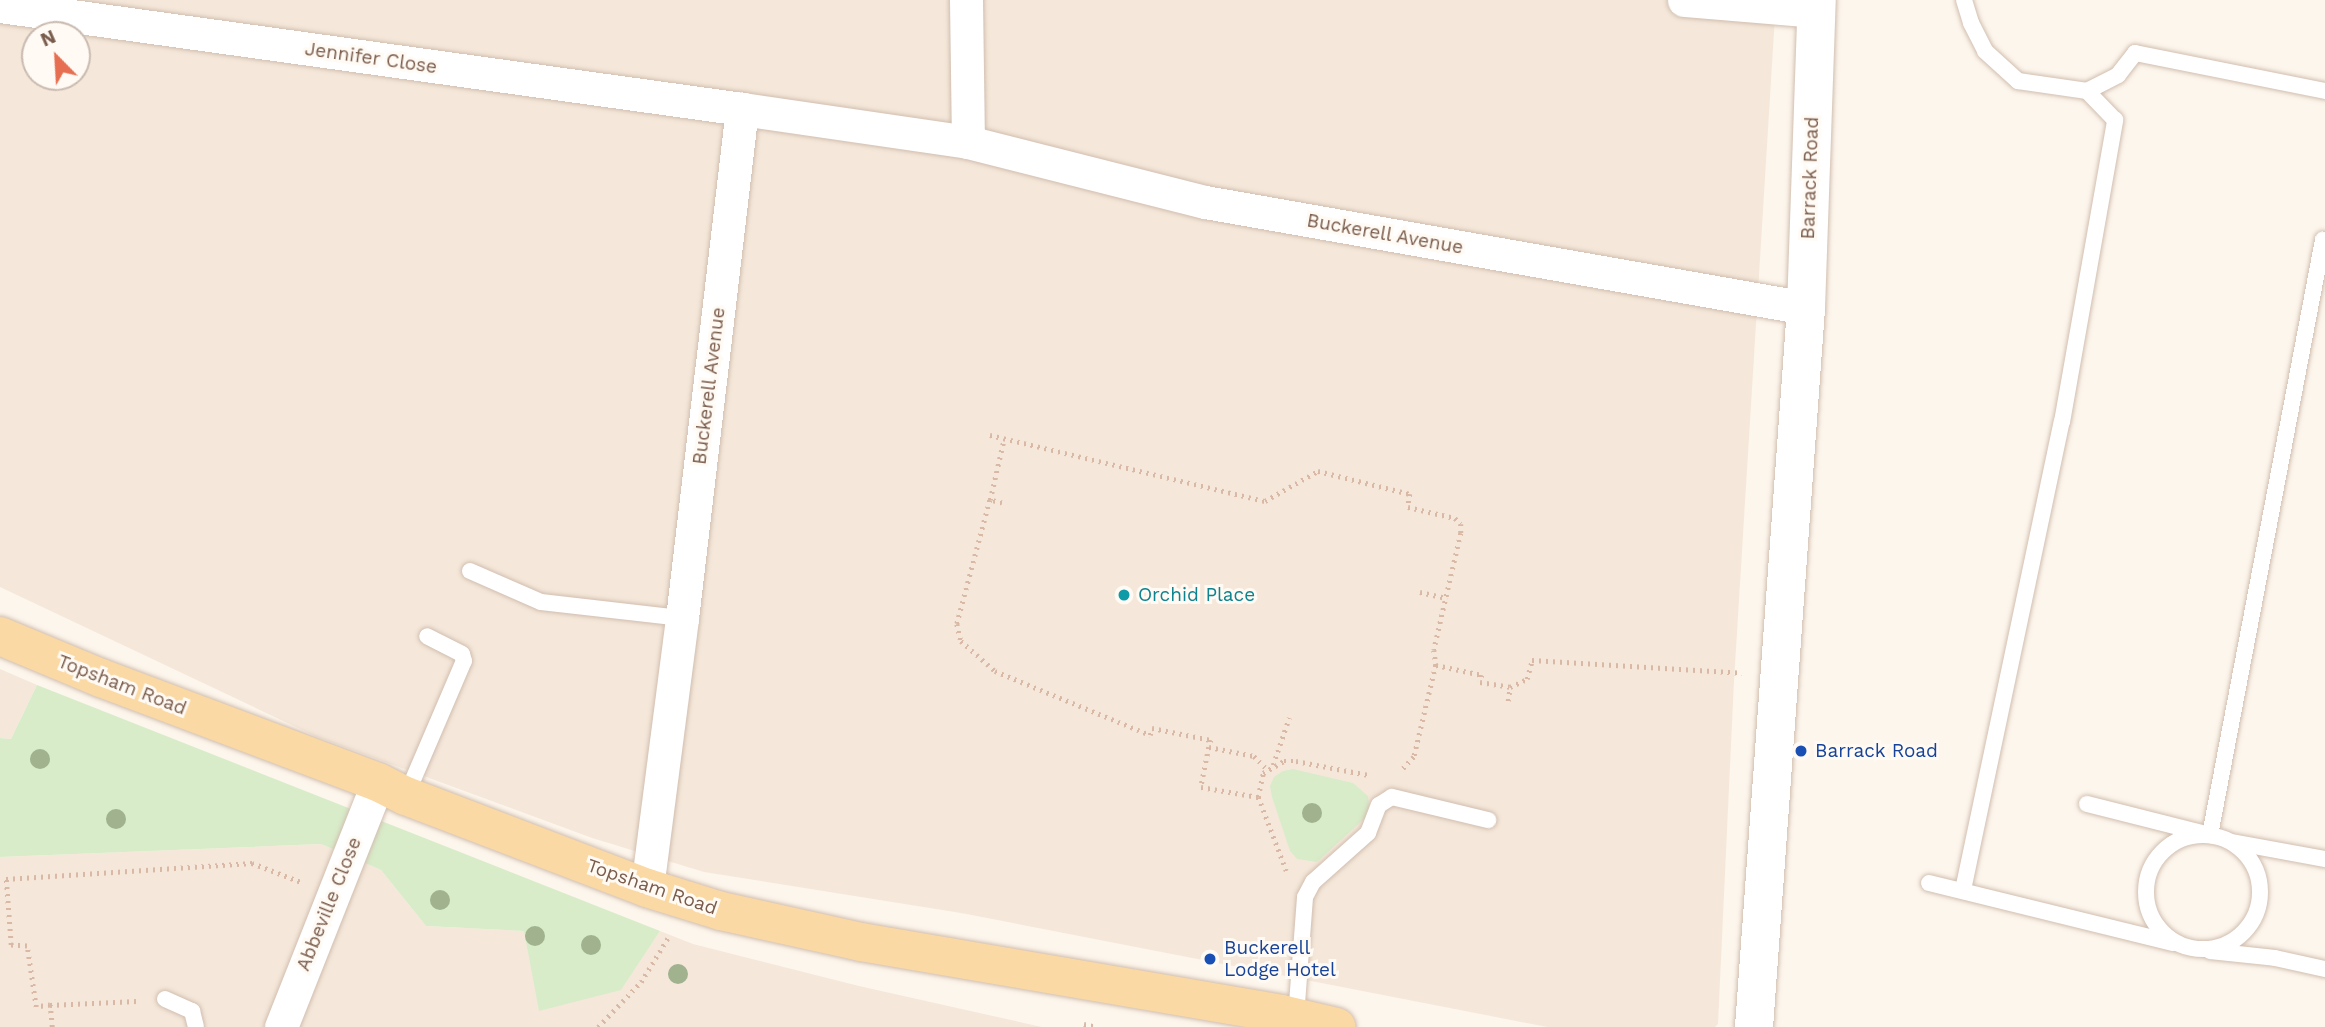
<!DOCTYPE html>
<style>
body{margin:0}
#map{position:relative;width:2325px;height:1027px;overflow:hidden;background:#fdf6ec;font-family:"Work Sans",sans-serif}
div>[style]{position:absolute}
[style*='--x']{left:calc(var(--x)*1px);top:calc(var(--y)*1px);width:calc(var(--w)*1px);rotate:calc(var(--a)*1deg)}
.residential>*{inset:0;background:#f5e8da}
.green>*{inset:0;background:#d8ecc9}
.path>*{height:4.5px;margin-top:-2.25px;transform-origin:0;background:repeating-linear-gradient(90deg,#d9b8a5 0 2px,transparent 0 7px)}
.roads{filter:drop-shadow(0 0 2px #d1beb0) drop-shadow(0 0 2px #d1beb0)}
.lane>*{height:16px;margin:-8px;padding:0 8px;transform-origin:8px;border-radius:8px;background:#fff}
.lane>.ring{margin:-8px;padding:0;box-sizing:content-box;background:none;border:16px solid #fff;border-radius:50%}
.street>*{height:33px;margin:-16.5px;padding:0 16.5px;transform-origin:16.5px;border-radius:16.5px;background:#fff}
.secondary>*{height:38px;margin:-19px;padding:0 19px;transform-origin:19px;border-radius:19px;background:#fff}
.primary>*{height:38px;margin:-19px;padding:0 19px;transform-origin:19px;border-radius:19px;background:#fbd9a5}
.trees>*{width:20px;height:20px;margin:-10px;border-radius:50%;background:#a0b28e}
.dots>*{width:19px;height:19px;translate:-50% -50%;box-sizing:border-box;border:4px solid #fffaf3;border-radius:50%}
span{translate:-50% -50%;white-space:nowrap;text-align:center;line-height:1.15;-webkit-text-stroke:6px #fffaf3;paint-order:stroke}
.street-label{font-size:19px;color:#7a5c4d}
.culture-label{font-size:19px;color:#0d838f}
.left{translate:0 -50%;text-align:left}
.transit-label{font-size:19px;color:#164399}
.north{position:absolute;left:21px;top:21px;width:70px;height:70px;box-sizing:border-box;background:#fffaf3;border:2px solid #cabbb1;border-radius:50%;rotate:336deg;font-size:19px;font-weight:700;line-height:28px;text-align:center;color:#7a5c4d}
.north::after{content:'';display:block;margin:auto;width:24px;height:32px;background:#e76f51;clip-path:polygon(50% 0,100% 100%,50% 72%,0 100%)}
</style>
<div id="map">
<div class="residential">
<i style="clip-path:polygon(evenodd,0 0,1776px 0,1734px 681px,1718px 1024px,1715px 1027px,1547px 1027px,961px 913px,704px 872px,592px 838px,315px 736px,0 587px,0 0,35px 35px,77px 35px,77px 77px,35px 77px,35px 35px)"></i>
<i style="clip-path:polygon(0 669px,37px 685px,11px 739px,0 738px)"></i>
<i style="clip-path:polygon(321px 844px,381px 870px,426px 926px,524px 931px,621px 989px,660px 931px,693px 944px,859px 986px,1042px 1027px,0 1027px,0 857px)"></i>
</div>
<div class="green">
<i style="clip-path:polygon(37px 685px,660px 931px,621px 990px,539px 1011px,524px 931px,426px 926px,381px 870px,321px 844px,0 857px,0 738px,11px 739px)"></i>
<i style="clip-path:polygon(1293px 769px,1353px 783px,1368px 796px,1369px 807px,1366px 817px,1317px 862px,1297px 859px,1290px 851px,1272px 797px,1270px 786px,1274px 777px,1283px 771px)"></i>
</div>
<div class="path">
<i style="--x:990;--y:435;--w:283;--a:13.5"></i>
<i style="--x:1265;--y:501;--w:61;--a:-29.5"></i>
<i style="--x:1318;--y:471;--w:95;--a:14"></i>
<i style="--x:1410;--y:494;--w:13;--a:99"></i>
<i style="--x:1408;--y:507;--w:48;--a:13.2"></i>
<i style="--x:1455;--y:518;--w:8;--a:45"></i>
<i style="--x:1461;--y:524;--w:9;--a:90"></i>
<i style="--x:1461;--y:533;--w:120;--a:103"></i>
<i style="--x:1434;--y:650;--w:15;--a:82"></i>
<i style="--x:1436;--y:665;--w:95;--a:103.4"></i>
<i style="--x:1414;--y:757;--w:18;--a:133"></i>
<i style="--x:990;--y:500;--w:128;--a:104.9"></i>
<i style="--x:957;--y:624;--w:17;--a:77"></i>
<i style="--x:961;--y:641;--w:45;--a:41.4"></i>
<i style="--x:995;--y:671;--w:168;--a:22.4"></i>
<i style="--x:1150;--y:735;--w:7;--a:-74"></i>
<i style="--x:1152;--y:728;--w:60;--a:11.5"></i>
<i style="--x:1211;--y:740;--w:7;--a:106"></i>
<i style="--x:1209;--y:747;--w:46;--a:11.3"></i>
<i style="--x:1254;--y:756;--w:18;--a:45"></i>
<i style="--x:1002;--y:503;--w:12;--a:-166"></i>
<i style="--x:990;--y:500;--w:63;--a:-77.1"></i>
<i style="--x:1420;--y:592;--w:28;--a:13"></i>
<i style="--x:1436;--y:665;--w:47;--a:12.3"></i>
<i style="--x:1482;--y:675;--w:7;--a:106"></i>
<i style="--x:1480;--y:682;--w:30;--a:9"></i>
<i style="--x:1510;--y:687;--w:19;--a:-25"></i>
<i style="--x:1527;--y:679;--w:20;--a:-75"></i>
<i style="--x:1532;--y:660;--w:210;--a:3.5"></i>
<i style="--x:1508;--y:701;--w:14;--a:-82"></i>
<i style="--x:1209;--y:747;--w:41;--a:101.3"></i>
<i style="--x:1201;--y:787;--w:58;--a:10"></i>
<i style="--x:1273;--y:765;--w:50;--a:-71.2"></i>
<i style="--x:1286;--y:871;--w:79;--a:-110.7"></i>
<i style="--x:1258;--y:797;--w:25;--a:-78"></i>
<i style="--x:1263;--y:773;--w:24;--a:-30"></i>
<i style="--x:1284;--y:761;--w:12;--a:0"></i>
<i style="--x:1296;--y:761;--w:74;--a:10.9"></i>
<i style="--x:50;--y:1005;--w:14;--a:172"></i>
<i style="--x:36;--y:1007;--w:62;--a:-98.4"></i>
<i style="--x:27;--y:946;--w:16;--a:-176"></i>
<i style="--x:11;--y:945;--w:66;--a:-94.3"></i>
<i style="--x:6;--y:879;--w:247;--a:-3.7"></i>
<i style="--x:252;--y:863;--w:53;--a:21.2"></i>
<i style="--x:1084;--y:1024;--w:13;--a:13"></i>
<i style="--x:52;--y:1027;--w:22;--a:-95"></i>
<i style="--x:50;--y:1005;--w:87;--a:-2.6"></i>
<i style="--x:598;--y:1027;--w:62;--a:-46.3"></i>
<i style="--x:641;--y:982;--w:54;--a:-58.7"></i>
</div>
<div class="roads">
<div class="lane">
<i style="--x:1964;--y:0;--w:24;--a:73"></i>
<i style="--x:1971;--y:23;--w:31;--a:63"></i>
<i style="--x:1985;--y:51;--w:45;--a:42.3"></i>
<i style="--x:2018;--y:81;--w:70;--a:8.2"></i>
<i style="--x:2087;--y:91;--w:35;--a:-27"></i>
<i style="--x:2118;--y:75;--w:28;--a:-52"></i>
<i style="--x:2135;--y:53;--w:194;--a:11.3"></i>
<i style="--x:470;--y:571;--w:77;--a:23.6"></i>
<i style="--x:541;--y:602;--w:142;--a:6.5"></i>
<i style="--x:406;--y:796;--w:147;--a:-66.8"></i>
<i style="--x:464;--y:661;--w:7;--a:-106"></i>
<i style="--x:462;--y:654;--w:39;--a:-153"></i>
<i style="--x:2087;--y:804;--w:127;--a:14.1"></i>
<i style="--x:2210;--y:835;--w:606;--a:-79.25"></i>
<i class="ring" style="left:2146px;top:835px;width:98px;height:98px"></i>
<i style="--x:2232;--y:842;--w:95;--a:10.4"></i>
<i style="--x:1929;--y:883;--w:251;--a:13.8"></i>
<i style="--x:1963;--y:890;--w:478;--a:-78.1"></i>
<i style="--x:2062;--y:422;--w:307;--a:-80"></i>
<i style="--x:2115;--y:120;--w:40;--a:-134"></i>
<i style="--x:2210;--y:951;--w:65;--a:6.1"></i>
<i style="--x:2275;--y:958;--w:51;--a:12.4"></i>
<i style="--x:165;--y:999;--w:30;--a:24"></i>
<i style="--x:192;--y:1011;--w:16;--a:76"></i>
<i style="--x:1296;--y:1017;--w:120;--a:-85.7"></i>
<i style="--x:1305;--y:897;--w:17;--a:-62"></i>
<i style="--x:1313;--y:882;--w:74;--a:-41.7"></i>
<i style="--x:1368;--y:833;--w:30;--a:-69"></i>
<i style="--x:1379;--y:805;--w:15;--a:-32"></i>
<i style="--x:1392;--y:797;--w:99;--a:13.5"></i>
</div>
<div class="street">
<i style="--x:966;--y:0;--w:142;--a:89.2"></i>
<i style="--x:1684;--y:0;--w:132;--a:4.8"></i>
<i style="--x:0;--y:6;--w:749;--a:7.9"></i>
<i style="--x:647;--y:888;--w:272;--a:-82.6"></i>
<i style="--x:682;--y:618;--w:513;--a:-83.28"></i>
<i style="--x:742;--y:109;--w:228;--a:8.3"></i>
<i style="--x:968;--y:142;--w:244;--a:14.2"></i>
<i style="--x:1205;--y:202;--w:610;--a:10"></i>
<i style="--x:281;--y:1027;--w:264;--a:-68.4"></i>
</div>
<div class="secondary">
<i style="--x:1754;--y:1027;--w:721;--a:-85.86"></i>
<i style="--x:1806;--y:308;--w:308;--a:-88"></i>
</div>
<div class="primary">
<i style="--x:0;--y:636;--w:109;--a:22.6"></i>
<i style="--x:101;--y:678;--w:296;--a:20.6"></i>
<i style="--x:378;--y:782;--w:31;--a:27"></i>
<i style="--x:406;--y:796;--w:258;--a:20.9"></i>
<i style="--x:647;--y:888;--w:77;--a:17.3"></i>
<i style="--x:721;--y:911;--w:143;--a:12.5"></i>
<i style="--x:861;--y:942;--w:426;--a:9.7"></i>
<i style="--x:1281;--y:1014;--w:57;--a:13.3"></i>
</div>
</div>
<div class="trees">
<i style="left:40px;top:759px"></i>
<i style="left:1312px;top:813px"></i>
<i style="left:116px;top:819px"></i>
<i style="left:440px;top:900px"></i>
<i style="left:535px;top:936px"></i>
<i style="left:591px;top:945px"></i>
<i style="left:678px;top:974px"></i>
</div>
<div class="dots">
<i style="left:1124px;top:595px;background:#0f9aa8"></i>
<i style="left:1801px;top:751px;background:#1a4fb4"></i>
<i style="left:1210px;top:959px;background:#1a4fb4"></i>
</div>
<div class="street-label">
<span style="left:371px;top:58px;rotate:8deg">Jennifer Close</span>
<span style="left:1810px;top:178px;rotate:-88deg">Barrack Road</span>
<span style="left:1385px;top:234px;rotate:10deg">Buckerell Avenue</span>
<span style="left:709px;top:386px;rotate:-83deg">Buckerell Avenue</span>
<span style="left:122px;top:685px;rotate:21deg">Topsham Road</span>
<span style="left:652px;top:887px;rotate:19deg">Topsham Road</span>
<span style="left:329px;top:904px;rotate:-68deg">Abbeville Close</span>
</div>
<div class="culture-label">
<span class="left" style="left:1138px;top:595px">Orchid Place</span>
</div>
<div class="transit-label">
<span class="left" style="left:1815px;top:751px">Barrack Road</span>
<span class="left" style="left:1224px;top:959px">Buckerell<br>Lodge Hotel</span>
</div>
<div class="north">N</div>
</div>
